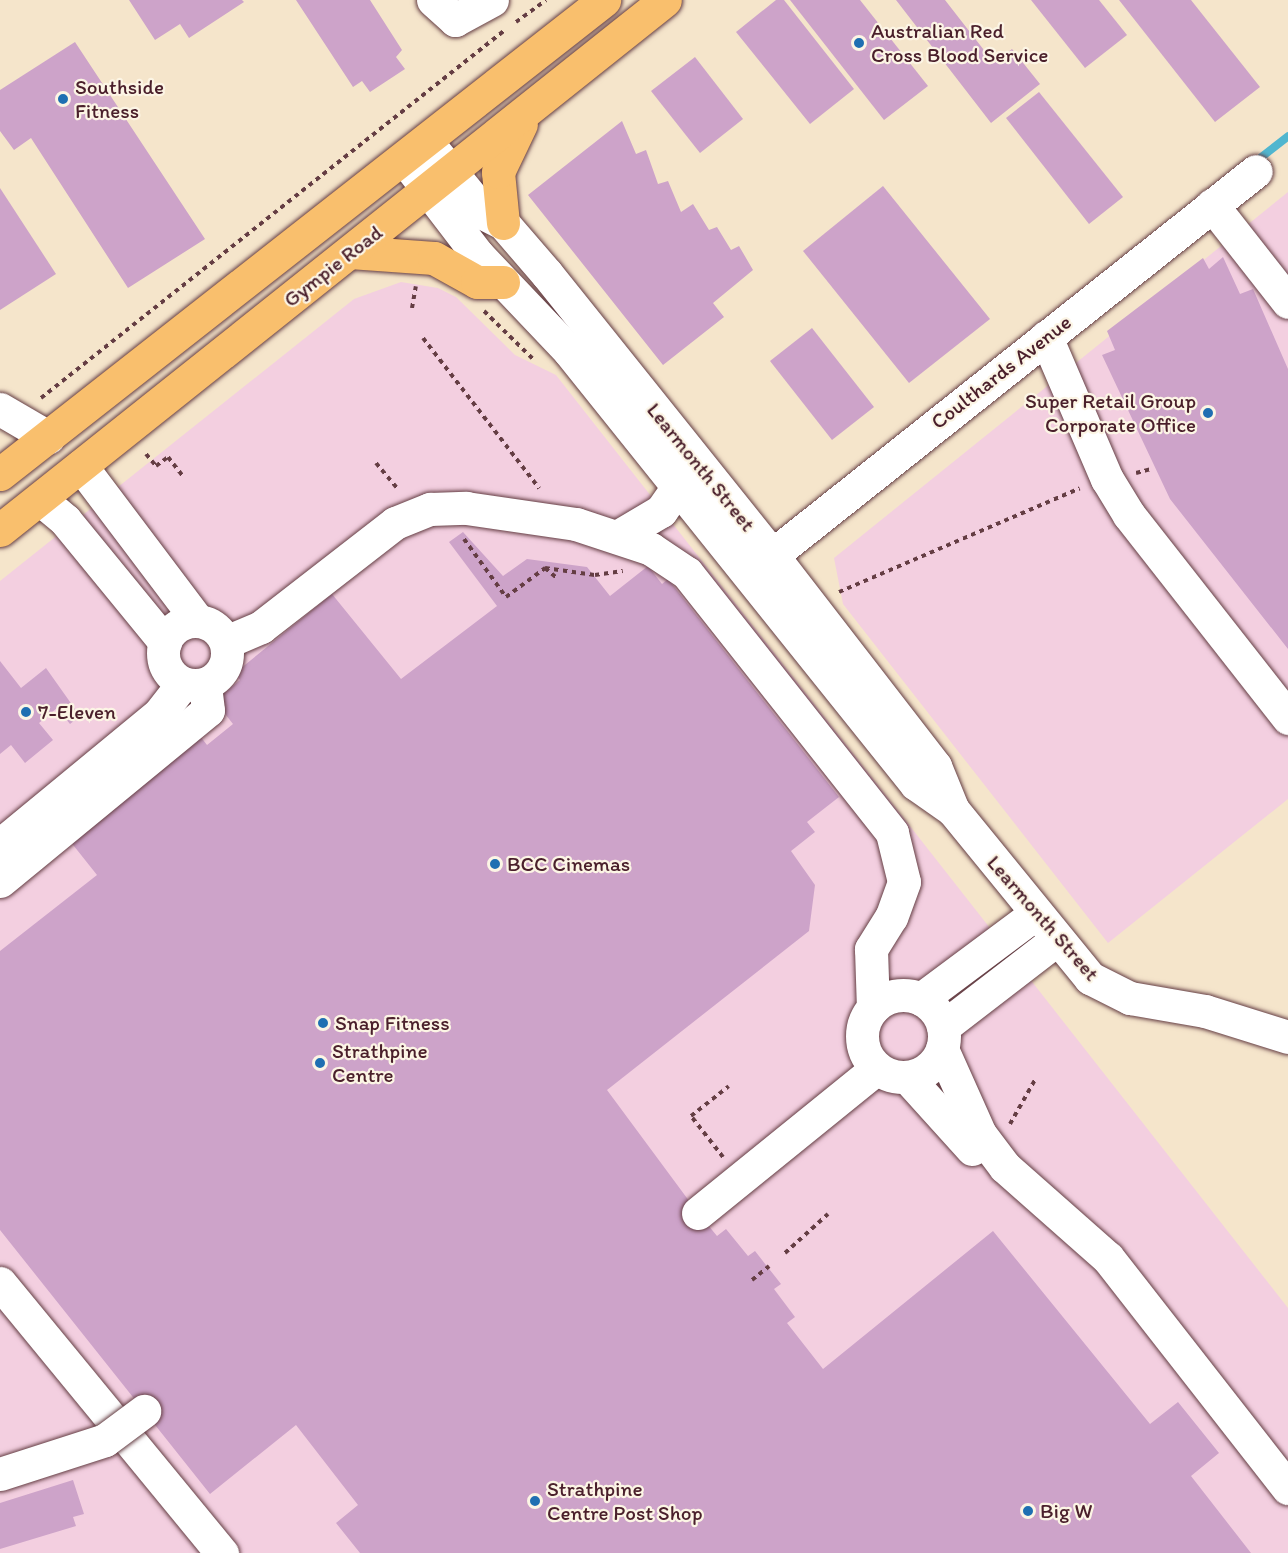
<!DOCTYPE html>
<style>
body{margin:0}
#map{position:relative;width:1288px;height:1553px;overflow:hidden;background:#f5e5cb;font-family:Itim,sans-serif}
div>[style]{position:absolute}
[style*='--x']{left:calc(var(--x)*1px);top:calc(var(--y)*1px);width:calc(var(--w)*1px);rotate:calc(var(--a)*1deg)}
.built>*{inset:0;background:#f3cfe0}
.stream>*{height:8px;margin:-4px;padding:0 4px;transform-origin:4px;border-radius:4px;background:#50b6cf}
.building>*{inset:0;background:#cda3c9}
.path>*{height:4px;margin-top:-2px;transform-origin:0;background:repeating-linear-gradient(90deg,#643d43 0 4.5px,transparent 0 9px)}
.roads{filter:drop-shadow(0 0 2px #643d43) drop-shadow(0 0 2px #643d43)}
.minor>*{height:33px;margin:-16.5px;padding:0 16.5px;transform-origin:16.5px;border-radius:16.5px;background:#fff}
.minor>.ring{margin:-16.5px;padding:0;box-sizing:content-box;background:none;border:33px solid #fff;border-radius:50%}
.highway>*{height:33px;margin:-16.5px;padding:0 16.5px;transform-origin:16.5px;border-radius:16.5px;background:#f9bf6d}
.bridges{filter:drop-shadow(0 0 2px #643d43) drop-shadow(0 0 2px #643d43)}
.minor-bridge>*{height:33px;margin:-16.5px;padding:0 16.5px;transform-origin:16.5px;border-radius:16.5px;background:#fff}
.dots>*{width:16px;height:16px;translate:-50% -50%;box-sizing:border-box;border:3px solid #fcf5e5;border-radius:50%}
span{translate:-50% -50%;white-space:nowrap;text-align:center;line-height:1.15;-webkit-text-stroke:4.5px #fcf5e5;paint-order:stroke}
.poi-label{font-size:21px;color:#4a1f2b}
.left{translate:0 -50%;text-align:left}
.right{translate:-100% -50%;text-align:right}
.street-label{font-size:21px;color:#4a1f2b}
</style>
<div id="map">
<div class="built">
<i style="clip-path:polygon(1288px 192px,1288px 799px,1108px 943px,843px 604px,834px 558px)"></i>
<i style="clip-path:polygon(401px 282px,438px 288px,456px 297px,515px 355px,556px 375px,1288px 1308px,1288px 1553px,0 1553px,0 581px,354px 299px)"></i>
</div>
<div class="stream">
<i style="--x:1259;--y:159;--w:37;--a:-38"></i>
</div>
<div class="building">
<i style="clip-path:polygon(129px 0,242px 0,244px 2px,189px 38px,180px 24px,155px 40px)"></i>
<i style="clip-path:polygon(296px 0,370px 0,402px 50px,396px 57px,405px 69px,370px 92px,362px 81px,353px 87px)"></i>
<i style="clip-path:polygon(776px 0,784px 0,854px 89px,810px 124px,736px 32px)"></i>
<i style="clip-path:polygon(790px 0,860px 0,928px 86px,884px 120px)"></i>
<i style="clip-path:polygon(896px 0,945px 0,994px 63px,1012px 49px,1040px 84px,991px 123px)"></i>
<i style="clip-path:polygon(1031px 0,1099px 0,1127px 35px,1085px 68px)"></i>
<i style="clip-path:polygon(1119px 0,1191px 0,1260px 87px,1215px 122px)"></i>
<i style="clip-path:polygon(75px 42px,205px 239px,128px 288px,31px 138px,14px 150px,0 131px,0 90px)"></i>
<i style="clip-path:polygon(695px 57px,743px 119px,700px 153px,651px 91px)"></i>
<i style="clip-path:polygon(1039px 92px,1123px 197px,1089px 224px,1006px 118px)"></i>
<i style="clip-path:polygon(622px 121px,636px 154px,646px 150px,658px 184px,668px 181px,681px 212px,693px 204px,709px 230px,717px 227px,731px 250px,739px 246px,753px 270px,713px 303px,724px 317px,663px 365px,528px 195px)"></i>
<i style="clip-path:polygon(883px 186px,990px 319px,909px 383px,803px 251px)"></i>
<i style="clip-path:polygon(0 188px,56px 274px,0 310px)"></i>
<i style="clip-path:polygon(1223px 257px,1240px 294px,1253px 289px,1288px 369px,1288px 649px,1170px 499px,1102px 355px,1115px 350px,1107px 331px,1203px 258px,1209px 269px)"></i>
<i style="clip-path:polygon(812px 328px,874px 407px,832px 440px,770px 361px)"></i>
<i style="clip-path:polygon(463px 532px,503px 576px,527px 559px,587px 567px,610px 596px,648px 566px,662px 584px,668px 579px,839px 797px,807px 822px,815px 832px,791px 851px,815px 885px,809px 931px,607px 1090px,698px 1213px,717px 1236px,726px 1229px,748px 1256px,755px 1251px,781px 1284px,774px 1289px,795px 1317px,787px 1323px,823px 1369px,993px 1231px,1150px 1424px,1178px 1402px,1219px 1453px,1191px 1476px,1251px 1553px,360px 1553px,336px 1523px,358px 1505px,296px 1425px,210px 1494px,0 1230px,0 951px,97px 875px,62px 831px,193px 727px,207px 745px,233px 724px,215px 701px,240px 680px,235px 673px,332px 594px,401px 679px,497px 606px,449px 542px)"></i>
<i style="clip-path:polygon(0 661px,21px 688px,46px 668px,80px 716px,70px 724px,57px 708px,39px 723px,53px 740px,25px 763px,11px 745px,0 754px)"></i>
<i style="clip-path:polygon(73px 1480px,84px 1514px,73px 1517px,76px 1526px,0 1549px,0 1503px)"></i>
</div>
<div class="path">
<i style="--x:516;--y:22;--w:37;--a:-36"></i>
<i style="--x:412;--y:308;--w:22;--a:-80"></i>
<i style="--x:484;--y:311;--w:70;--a:44.4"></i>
<i style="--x:423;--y:338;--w:190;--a:52.3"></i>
<i style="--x:41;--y:398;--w:592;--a:-38.42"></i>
<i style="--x:146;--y:454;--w:16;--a:50"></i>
<i style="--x:156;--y:466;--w:15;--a:-37"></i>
<i style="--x:168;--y:457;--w:24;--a:52"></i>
<i style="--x:376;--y:463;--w:34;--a:50"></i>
<i style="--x:1136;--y:473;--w:16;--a:-15"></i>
<i style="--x:464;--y:539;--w:72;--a:54.1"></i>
<i style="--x:506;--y:597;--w:49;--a:-36.6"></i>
<i style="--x:545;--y:568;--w:50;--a:8"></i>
<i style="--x:595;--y:575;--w:28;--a:-8"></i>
<i style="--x:545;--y:568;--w:17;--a:40"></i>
<i style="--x:839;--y:592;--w:262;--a:-23.3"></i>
<i style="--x:1010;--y:1124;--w:53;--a:-60.5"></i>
<i style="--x:723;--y:1157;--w:52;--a:-128"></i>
<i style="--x:691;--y:1116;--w:48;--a:-38.3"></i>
<i style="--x:785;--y:1253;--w:58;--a:-42.2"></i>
<i style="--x:752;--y:1280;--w:22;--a:-39"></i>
</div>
<div class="roads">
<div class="minor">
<i style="--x:433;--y:0;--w:30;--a:42"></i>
<i style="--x:455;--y:20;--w:42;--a:-28.4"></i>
<i style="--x:427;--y:142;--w:92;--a:51.1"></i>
<i style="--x:485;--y:214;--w:20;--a:27"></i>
<i style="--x:503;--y:223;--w:67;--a:49.2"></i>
<i style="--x:547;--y:274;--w:360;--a:51.3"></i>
<i style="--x:772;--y:555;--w:267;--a:52.3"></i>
<i style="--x:935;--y:766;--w:48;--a:67.8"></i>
<i style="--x:953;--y:810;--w:217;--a:50.8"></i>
<i style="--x:1090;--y:978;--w:45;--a:26.6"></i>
<i style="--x:1130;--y:998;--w:76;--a:9.8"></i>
<i style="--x:1205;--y:1011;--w:87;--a:17.4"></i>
<i style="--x:405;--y:160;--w:120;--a:52.5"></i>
<i style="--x:478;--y:255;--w:132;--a:46.5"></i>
<i style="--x:569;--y:351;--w:555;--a:51.29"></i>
<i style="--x:916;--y:784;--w:45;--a:35.1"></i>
<i style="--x:1212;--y:205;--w:123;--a:51.9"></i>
<i style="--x:1046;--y:337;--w:155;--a:66.8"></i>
<i style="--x:1107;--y:479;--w:42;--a:58.6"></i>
<i style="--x:1129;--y:515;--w:258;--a:51.9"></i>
<i style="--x:0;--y:409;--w:56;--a:30.3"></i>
<i style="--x:81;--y:466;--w:194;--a:53"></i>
<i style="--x:40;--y:499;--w:33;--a:40"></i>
<i style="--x:65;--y:520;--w:158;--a:50.7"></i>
<i style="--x:617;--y:537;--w:51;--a:-30.6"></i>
<i style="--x:661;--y:511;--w:29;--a:-55"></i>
<i style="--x:756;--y:568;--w:638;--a:-38.45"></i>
<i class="ring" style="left:163px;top:621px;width:31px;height:31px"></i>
<i style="--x:226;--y:642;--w:38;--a:-23"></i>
<i style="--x:261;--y:627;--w:170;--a:-37.8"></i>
<i style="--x:395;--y:523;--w:38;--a:-22"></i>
<i style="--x:430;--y:509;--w:36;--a:-2"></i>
<i style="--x:466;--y:508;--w:111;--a:8.3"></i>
<i style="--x:576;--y:524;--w:79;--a:18.4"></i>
<i style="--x:651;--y:549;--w:43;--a:33.7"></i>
<i style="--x:687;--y:573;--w:331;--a:51.7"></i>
<i style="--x:892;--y:833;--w:50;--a:76.2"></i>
<i style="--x:904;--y:882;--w:37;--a:110"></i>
<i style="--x:891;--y:917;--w:38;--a:122"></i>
<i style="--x:871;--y:949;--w:59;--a:88.1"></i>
<i style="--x:0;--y:845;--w:206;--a:-39.5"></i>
<i style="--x:159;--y:714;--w:39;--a:-52"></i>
<i style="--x:0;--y:881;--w:269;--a:-39.4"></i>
<i style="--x:208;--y:710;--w:26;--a:-97"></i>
<i class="ring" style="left:862px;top:995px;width:49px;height:49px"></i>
<i style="--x:921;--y:999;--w:142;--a:-36.7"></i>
<i style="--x:943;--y:1027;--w:143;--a:-37.6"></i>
<i style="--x:942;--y:1049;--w:93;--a:65.9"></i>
<i style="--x:980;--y:1134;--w:41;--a:52.9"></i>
<i style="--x:1005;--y:1167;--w:137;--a:41.5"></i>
<i style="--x:1108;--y:1258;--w:292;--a:52"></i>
<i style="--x:907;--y:1077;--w:97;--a:47.9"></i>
<i style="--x:698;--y:1213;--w:230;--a:-39"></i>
<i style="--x:0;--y:1283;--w:350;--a:50.6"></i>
</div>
<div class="highway">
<i style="--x:503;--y:223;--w:51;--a:-95.6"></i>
<i style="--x:498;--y:172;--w:53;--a:-64.4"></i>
<i style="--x:350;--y:252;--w:84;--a:4.1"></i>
<i style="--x:434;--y:258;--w:49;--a:29.2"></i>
<i style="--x:477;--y:282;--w:26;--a:0"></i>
<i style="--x:0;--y:474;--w:768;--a:-38.12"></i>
<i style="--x:0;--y:530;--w:850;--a:-38.55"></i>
</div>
</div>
<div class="bridges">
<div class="minor-bridge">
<i style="--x:0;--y:1474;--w:110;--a:-17.9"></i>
<i style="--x:105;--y:1440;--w:49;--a:-36.6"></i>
</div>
</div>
<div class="dots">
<i style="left:859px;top:43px;background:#1f6fb2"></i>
<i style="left:63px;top:99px;background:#1f6fb2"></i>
<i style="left:1208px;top:413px;background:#1f6fb2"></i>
<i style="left:26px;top:712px;background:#1f6fb2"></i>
<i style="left:495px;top:864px;background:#1f6fb2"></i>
<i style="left:323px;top:1023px;background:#1f6fb2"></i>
<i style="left:320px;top:1063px;background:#1f6fb2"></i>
<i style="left:535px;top:1501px;background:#1f6fb2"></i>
<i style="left:1028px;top:1511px;background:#1f6fb2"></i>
</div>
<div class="poi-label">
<span class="left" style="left:871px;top:43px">Australian Red<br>Cross Blood Service</span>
<span class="left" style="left:75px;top:99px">Southside<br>Fitness</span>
<span class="right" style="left:1196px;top:413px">Super Retail Group<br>Corporate Office</span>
<span class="left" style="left:38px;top:712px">7-Eleven</span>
<span class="left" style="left:507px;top:864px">BCC Cinemas</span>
<span class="left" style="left:335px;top:1023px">Snap Fitness</span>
<span class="left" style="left:332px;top:1063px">Strathpine<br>Centre</span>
<span class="left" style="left:547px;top:1501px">Strathpine<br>Centre Post Shop</span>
<span class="left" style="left:1040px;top:1511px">Big W</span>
</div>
<div class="street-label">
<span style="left:333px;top:266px;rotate:-38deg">Gympie Road</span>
<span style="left:1001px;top:372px;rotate:-38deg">Coulthards Avenue</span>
<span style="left:701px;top:467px;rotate:51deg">Learmonth Street</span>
<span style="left:1043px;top:918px;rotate:49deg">Learmonth Street</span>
</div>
</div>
